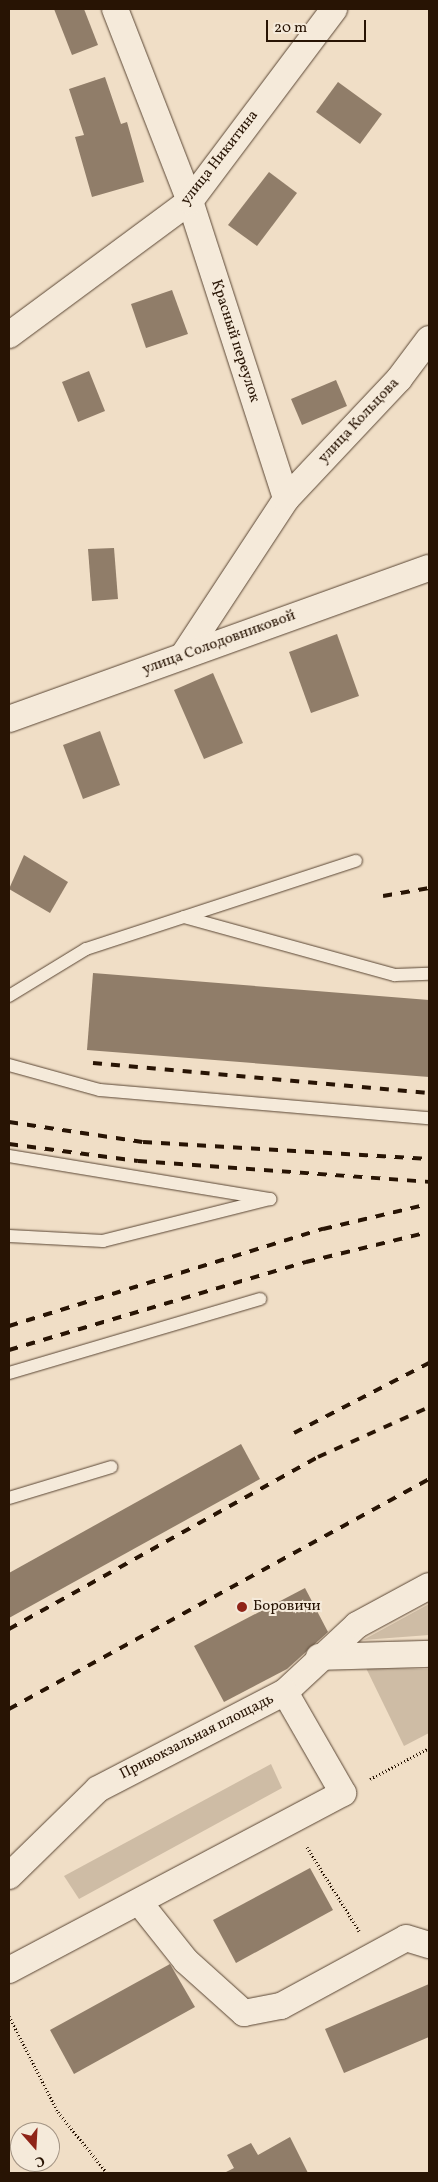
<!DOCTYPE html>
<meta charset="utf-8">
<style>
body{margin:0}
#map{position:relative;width:438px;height:2182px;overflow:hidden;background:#f0dec6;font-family:Vollkorn,serif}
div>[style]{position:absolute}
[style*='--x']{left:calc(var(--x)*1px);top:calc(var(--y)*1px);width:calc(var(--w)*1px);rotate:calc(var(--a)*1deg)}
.green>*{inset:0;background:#cebca5}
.building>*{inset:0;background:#907d69}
.path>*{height:3px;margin-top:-1.5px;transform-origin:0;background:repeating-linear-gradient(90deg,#281404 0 1px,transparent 0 3.5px)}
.roads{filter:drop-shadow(0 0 1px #5a4634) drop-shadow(0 0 1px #5a4634)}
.service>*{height:12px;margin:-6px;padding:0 6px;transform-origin:6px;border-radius:6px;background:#f5eada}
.minor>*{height:26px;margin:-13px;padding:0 13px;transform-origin:13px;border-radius:13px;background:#f5eada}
.rail>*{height:4px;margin-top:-2px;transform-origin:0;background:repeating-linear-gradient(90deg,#281404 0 9px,transparent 0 18px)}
.dots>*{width:14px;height:14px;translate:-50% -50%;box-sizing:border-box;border:2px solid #f5eada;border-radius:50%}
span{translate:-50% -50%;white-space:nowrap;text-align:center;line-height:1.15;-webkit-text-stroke:4px #f5eada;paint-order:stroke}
.street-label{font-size:15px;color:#281404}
.poi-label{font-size:15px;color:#281404}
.left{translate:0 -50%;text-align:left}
.frame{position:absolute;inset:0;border:10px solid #281404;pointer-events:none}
.north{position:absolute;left:10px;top:2122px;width:50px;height:50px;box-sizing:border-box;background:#f5eada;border:1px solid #a39484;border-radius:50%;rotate:161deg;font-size:14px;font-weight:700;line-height:20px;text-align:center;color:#281404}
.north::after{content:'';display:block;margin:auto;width:18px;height:22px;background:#8f2418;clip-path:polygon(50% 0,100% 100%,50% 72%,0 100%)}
.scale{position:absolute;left:266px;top:20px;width:100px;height:22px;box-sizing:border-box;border:2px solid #281404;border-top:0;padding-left:6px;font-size:15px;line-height:18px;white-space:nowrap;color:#281404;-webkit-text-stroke:4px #f5eada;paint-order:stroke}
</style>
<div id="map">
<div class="green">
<i style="clip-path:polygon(429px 1604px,429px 1635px,363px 1640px)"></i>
<i style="clip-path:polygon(366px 1668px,429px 1669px,429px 1733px,404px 1746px)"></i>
<i style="clip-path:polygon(271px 1764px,282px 1788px,79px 1899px,64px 1876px)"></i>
</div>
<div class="building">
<i style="clip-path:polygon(54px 9px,84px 9px,98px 45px,72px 55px)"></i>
<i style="clip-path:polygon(105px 77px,121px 124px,127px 122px,144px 182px,92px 197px,75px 137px,84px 135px,69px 89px)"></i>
<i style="clip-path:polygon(338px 82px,382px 114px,360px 144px,316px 112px)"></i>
<i style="clip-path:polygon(269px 172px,297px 193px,257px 246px,228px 225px)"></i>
<i style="clip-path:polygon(172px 290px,188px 334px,146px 348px,131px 304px)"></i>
<i style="clip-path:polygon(89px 371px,105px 411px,78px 422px,62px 382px)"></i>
<i style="clip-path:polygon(336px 380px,347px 406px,302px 425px,291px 399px)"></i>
<i style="clip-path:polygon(114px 548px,118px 599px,92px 601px,88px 549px)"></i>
<i style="clip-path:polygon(337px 634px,359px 696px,311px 713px,289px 652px)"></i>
<i style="clip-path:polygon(213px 673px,243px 743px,204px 759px,174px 690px)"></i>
<i style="clip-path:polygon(100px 731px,120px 785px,83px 799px,63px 745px)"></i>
<i style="clip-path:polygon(24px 855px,68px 882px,50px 913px,9px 889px)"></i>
<i style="clip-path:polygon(93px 973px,429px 1000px,429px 1077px,87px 1050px)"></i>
<i style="clip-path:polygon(241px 1444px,260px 1479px,9px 1618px,9px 1573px)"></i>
<i style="clip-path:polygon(305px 1588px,328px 1632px,287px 1669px,224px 1702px,194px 1646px)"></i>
<i style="clip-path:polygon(310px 1868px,333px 1910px,236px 1963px,213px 1920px)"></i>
<i style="clip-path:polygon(170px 1964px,195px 2007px,74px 2074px,50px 2030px)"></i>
<i style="clip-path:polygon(429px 1984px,429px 2037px,344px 2073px,325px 2029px)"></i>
<i style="clip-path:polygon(290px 2137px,308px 2173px,224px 2173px,234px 2168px,227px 2155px,251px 2143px,258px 2155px)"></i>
</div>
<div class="path">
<i style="--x:370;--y:1779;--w:67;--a:-27.7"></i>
<i style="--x:307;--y:1847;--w:99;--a:58.2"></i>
<i style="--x:9;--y:2016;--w:108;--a:63"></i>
<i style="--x:58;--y:2112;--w:78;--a:51.2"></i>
</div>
<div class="roads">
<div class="service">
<i style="--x:184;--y:917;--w:219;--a:15.4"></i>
<i style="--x:395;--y:975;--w:34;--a:-2"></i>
<i style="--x:9;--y:996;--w:90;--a:-31.4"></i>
<i style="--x:86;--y:949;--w:284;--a:-18.1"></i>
<i style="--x:9;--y:1065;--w:94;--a:15.4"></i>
<i style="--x:100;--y:1090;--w:330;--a:4.9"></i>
<i style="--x:9;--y:1156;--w:265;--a:9.4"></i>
<i style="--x:270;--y:1199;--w:172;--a:165.9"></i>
<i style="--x:103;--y:1241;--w:94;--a:-177"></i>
<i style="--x:9;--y:1373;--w:262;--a:-16.4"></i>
<i style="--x:9;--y:1498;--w:107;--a:-16.9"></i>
</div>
<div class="minor">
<i style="--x:115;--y:9;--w:206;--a:68.7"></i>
<i style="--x:190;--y:201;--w:313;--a:72.1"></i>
<i style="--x:9;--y:335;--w:225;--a:-36.5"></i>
<i style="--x:190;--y:201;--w:240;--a:-53.1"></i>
<i style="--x:183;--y:656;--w:188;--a:-56.7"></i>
<i style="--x:286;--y:499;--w:165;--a:-46.7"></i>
<i style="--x:399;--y:379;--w:50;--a:-53.1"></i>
<i style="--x:9;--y:719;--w:446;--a:-19.8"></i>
<i style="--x:319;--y:1657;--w:110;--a:-1.6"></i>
<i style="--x:9;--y:1876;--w:124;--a:-44.3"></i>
<i style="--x:98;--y:1789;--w:211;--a:-27.4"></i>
<i style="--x:285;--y:1692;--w:98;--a:-42.9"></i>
<i style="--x:357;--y:1625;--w:82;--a:-28.4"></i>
<i style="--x:139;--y:1902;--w:75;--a:51.5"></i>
<i style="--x:186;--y:1961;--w:78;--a:41.9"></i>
<i style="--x:244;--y:2013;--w:38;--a:-11"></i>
<i style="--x:281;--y:2006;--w:142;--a:-28.5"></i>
<i style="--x:406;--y:1938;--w:24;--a:17"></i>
<i style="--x:9;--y:1970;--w:378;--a:-27.9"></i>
<i style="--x:343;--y:1793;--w:116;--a:-119.9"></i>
</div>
</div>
<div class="rail">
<i style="--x:383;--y:896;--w:47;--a:-9.9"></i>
<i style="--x:93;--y:1063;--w:337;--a:5.1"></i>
<i style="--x:9;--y:1122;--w:135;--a:8.5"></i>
<i style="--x:143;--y:1142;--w:287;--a:3.4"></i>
<i style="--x:9;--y:1144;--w:130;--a:7.5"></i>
<i style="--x:138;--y:1161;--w:292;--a:4.1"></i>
<i style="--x:9;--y:1326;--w:329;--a:-17.2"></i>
<i style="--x:323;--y:1229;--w:109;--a:-13.3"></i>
<i style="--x:9;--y:1350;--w:310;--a:-16.5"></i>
<i style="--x:306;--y:1262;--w:127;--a:-13.7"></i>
<i style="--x:294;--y:1433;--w:152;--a:-27.4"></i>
<i style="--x:9;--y:1629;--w:354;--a:-29.1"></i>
<i style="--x:318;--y:1457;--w:122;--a:-24.2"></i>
<i style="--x:9;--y:1709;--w:479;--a:-28.7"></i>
</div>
<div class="dots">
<i style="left:242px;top:1607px;background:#8f2418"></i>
</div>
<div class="street-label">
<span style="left:220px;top:158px;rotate:-52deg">улица Никитина</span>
<span style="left:235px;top:341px;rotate:72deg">Красный переулок</span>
<span style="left:359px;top:421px;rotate:-47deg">улица Кольцова</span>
<span style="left:219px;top:643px;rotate:-20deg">улица Солодовниковой</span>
<span style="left:197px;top:1737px;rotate:-27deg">Привокзальная площадь</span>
</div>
<div class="poi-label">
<span class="left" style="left:253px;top:1607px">Боровичи</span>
</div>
<div class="frame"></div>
<div class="north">С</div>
<div class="scale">20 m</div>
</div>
